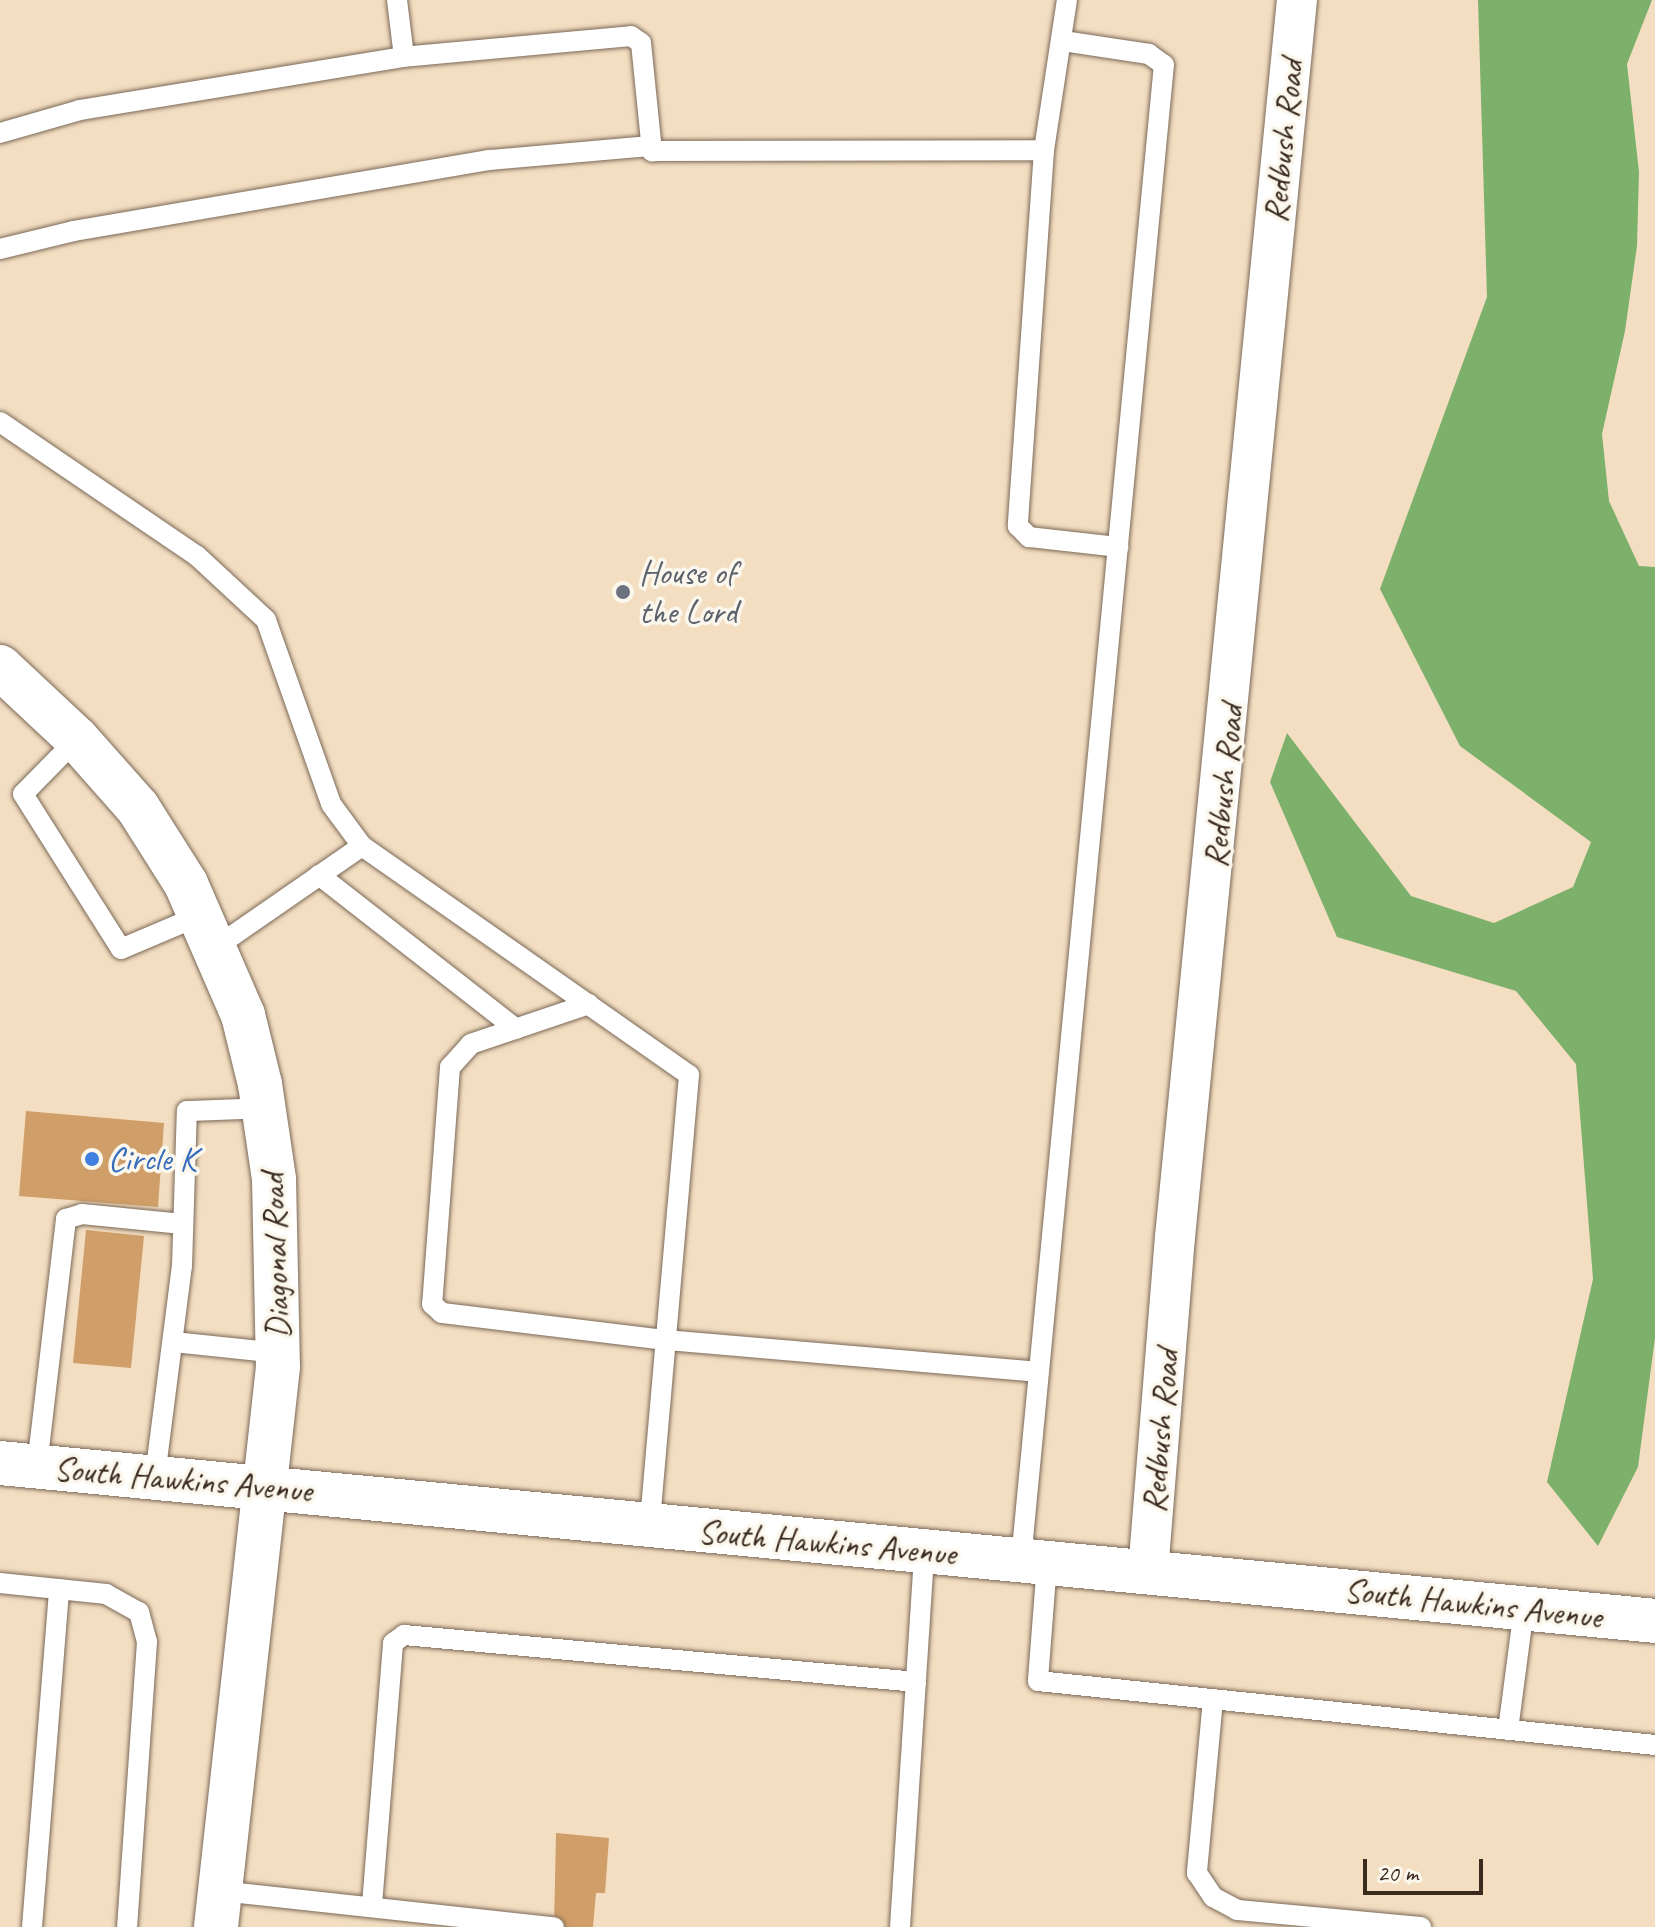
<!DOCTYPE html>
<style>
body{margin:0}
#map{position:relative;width:1655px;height:1927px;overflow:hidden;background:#f3dec2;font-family:Caveat,sans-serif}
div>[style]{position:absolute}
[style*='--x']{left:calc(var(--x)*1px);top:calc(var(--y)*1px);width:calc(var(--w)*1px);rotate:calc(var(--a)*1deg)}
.forest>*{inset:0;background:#7cb06b}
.building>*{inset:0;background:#d09e68}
.roads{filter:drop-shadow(0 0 2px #7b6957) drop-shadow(0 0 2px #7b6957)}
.lane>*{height:20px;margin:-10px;padding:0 10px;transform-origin:10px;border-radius:10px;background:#fff}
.street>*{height:40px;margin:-20px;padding:0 20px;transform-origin:20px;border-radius:20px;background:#fff}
.secondary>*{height:44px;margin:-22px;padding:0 22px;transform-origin:22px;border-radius:22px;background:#fff}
.dots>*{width:22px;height:22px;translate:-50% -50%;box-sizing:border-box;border:4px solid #fbf7ec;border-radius:50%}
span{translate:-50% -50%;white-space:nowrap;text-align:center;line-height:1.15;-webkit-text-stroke:7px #fbf7ec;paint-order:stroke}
.street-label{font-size:34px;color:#3b2a1e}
.worship-label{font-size:34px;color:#5b616d}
.left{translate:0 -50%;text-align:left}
.shop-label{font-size:34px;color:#366cbe}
.scale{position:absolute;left:1363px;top:1859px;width:120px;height:36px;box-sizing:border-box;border:4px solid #3b2a1e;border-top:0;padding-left:10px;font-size:24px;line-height:28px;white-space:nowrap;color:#3b2a1e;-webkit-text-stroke:6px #fbf7ec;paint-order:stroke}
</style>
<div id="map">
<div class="forest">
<i style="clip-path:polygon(1478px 0,1652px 0,1627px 64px,1639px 172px,1637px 246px,1625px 331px,1602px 434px,1609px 501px,1639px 566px,1655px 567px,1655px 1338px,1638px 1467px,1598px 1546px,1547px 1482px,1593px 1279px,1576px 1064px,1516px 991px,1337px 937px,1270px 782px,1287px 733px,1411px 896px,1494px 923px,1573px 887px,1591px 842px,1460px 746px,1380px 589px,1487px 297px)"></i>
</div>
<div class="building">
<i style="clip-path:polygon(26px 1111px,164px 1123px,158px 1207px,19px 1196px)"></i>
<i style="clip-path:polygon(86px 1230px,144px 1236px,131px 1368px,73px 1363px)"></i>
<i style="clip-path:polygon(556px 1833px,609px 1838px,605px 1893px,596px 1893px,593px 1927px,554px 1927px)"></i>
</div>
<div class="roads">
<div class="lane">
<i style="--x:397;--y:0;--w:57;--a:83"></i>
<i style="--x:0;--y:133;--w:83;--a:-16"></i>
<i style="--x:80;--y:110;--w:326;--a:-9.3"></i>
<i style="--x:402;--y:57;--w:230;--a:-5.2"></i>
<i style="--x:631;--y:36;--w:12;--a:35"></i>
<i style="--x:641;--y:43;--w:109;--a:84.2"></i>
<i style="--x:652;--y:151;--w:392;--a:-0.1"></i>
<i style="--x:1044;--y:150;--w:152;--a:-81.3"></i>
<i style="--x:1044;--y:150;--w:377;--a:94"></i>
<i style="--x:1018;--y:526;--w:16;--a:45"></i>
<i style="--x:1029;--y:537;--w:90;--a:6.4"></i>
<i style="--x:0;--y:249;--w:76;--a:-13.7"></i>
<i style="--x:74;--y:231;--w:422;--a:-9.7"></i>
<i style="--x:490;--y:160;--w:162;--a:-5"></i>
<i style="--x:0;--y:422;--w:238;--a:34.2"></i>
<i style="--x:197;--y:556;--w:94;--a:42.8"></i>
<i style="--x:266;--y:620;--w:195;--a:70.5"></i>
<i style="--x:331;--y:804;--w:52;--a:53.6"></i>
<i style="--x:362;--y:846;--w:399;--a:35"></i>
<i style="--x:689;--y:1075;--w:452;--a:95"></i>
<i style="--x:77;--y:739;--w:77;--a:134.5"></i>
<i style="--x:23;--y:794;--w:183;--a:57.7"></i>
<i style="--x:121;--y:949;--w:87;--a:-23"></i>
<i style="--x:319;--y:875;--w:250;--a:38"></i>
<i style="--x:216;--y:947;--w:178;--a:-34.7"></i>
<i style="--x:589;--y:1004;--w:125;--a:161.3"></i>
<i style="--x:471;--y:1044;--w:31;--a:132"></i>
<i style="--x:450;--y:1067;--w:238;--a:94.3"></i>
<i style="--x:432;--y:1304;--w:13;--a:42"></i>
<i style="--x:442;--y:1313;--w:226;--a:6.9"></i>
<i style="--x:666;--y:1340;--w:374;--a:4.9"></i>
<i style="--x:174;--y:1342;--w:105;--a:6"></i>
<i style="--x:37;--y:1466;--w:249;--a:-83.3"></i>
<i style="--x:66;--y:1219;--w:17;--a:-17"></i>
<i style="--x:82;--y:1214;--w:101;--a:5.7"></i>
<i style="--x:155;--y:1476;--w:212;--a:-82.7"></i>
<i style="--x:182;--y:1266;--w:155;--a:-88.2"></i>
<i style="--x:187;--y:1111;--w:77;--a:-2.2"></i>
<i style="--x:1021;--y:1560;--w:1502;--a:-84.54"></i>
<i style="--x:1164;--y:65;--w:19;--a:-144"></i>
<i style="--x:1149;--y:54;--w:87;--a:-171.4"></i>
<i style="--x:1047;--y:1563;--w:118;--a:94.4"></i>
<i style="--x:1038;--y:1681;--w:620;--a:5.92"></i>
<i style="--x:0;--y:1583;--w:107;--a:5.9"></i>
<i style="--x:106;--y:1594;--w:38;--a:29"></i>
<i style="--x:139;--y:1612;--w:31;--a:75"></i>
<i style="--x:147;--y:1642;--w:286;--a:94"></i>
<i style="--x:1213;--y:1699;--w:175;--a:95.3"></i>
<i style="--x:1197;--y:1873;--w:29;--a:56"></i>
<i style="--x:1213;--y:1897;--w:27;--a:28"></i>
<i style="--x:1237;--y:1910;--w:185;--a:5.3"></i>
<i style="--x:1508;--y:1730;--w:123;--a:-82.5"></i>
<i style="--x:220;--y:1891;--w:336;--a:6.2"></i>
<i style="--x:372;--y:1905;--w:263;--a:-85.4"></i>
<i style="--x:393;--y:1643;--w:14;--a:-36"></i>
<i style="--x:404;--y:1635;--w:514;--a:5.24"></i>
<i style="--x:32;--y:1927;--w:339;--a:-85.4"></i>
<i style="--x:900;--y:1927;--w:377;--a:-86.3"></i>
</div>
<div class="street">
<i style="--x:1148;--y:1572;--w:336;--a:-85.4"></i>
<i style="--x:1175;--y:1237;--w:1243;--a:-84.37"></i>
</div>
<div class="secondary">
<i style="--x:0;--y:667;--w:105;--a:43.1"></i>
<i style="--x:77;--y:739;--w:92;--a:48.5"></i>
<i style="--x:138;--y:808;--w:90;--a:57.7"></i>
<i style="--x:186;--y:884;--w:143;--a:66.5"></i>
<i style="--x:243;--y:1015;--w:71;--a:76.2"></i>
<i style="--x:260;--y:1084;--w:96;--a:81.6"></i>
<i style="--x:274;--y:1179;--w:188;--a:88.8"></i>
<i style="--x:278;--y:1367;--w:563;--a:96.32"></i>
<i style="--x:0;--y:1463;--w:1663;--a:5.45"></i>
</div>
</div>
<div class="dots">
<i style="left:623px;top:592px;background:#6b7280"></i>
<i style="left:92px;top:1159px;background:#3f7fe0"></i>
</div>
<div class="street-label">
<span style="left:1283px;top:141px;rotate:-84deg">Redbush Road</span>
<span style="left:1223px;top:786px;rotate:-84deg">Redbush Road</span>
<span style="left:275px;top:1256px;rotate:-92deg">Diagonal Road</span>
<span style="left:1160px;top:1431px;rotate:-85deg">Redbush Road</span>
<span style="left:183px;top:1479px;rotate:5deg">South Hawkins Avenue</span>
<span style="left:827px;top:1542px;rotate:5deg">South Hawkins Avenue</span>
<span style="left:1473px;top:1603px;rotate:6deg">South Hawkins Avenue</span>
</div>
<div class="worship-label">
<span class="left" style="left:639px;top:592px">House of<br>the Lord</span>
</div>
<div class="shop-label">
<span class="left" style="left:108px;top:1159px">Circle K</span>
</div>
<div class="scale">20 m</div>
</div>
